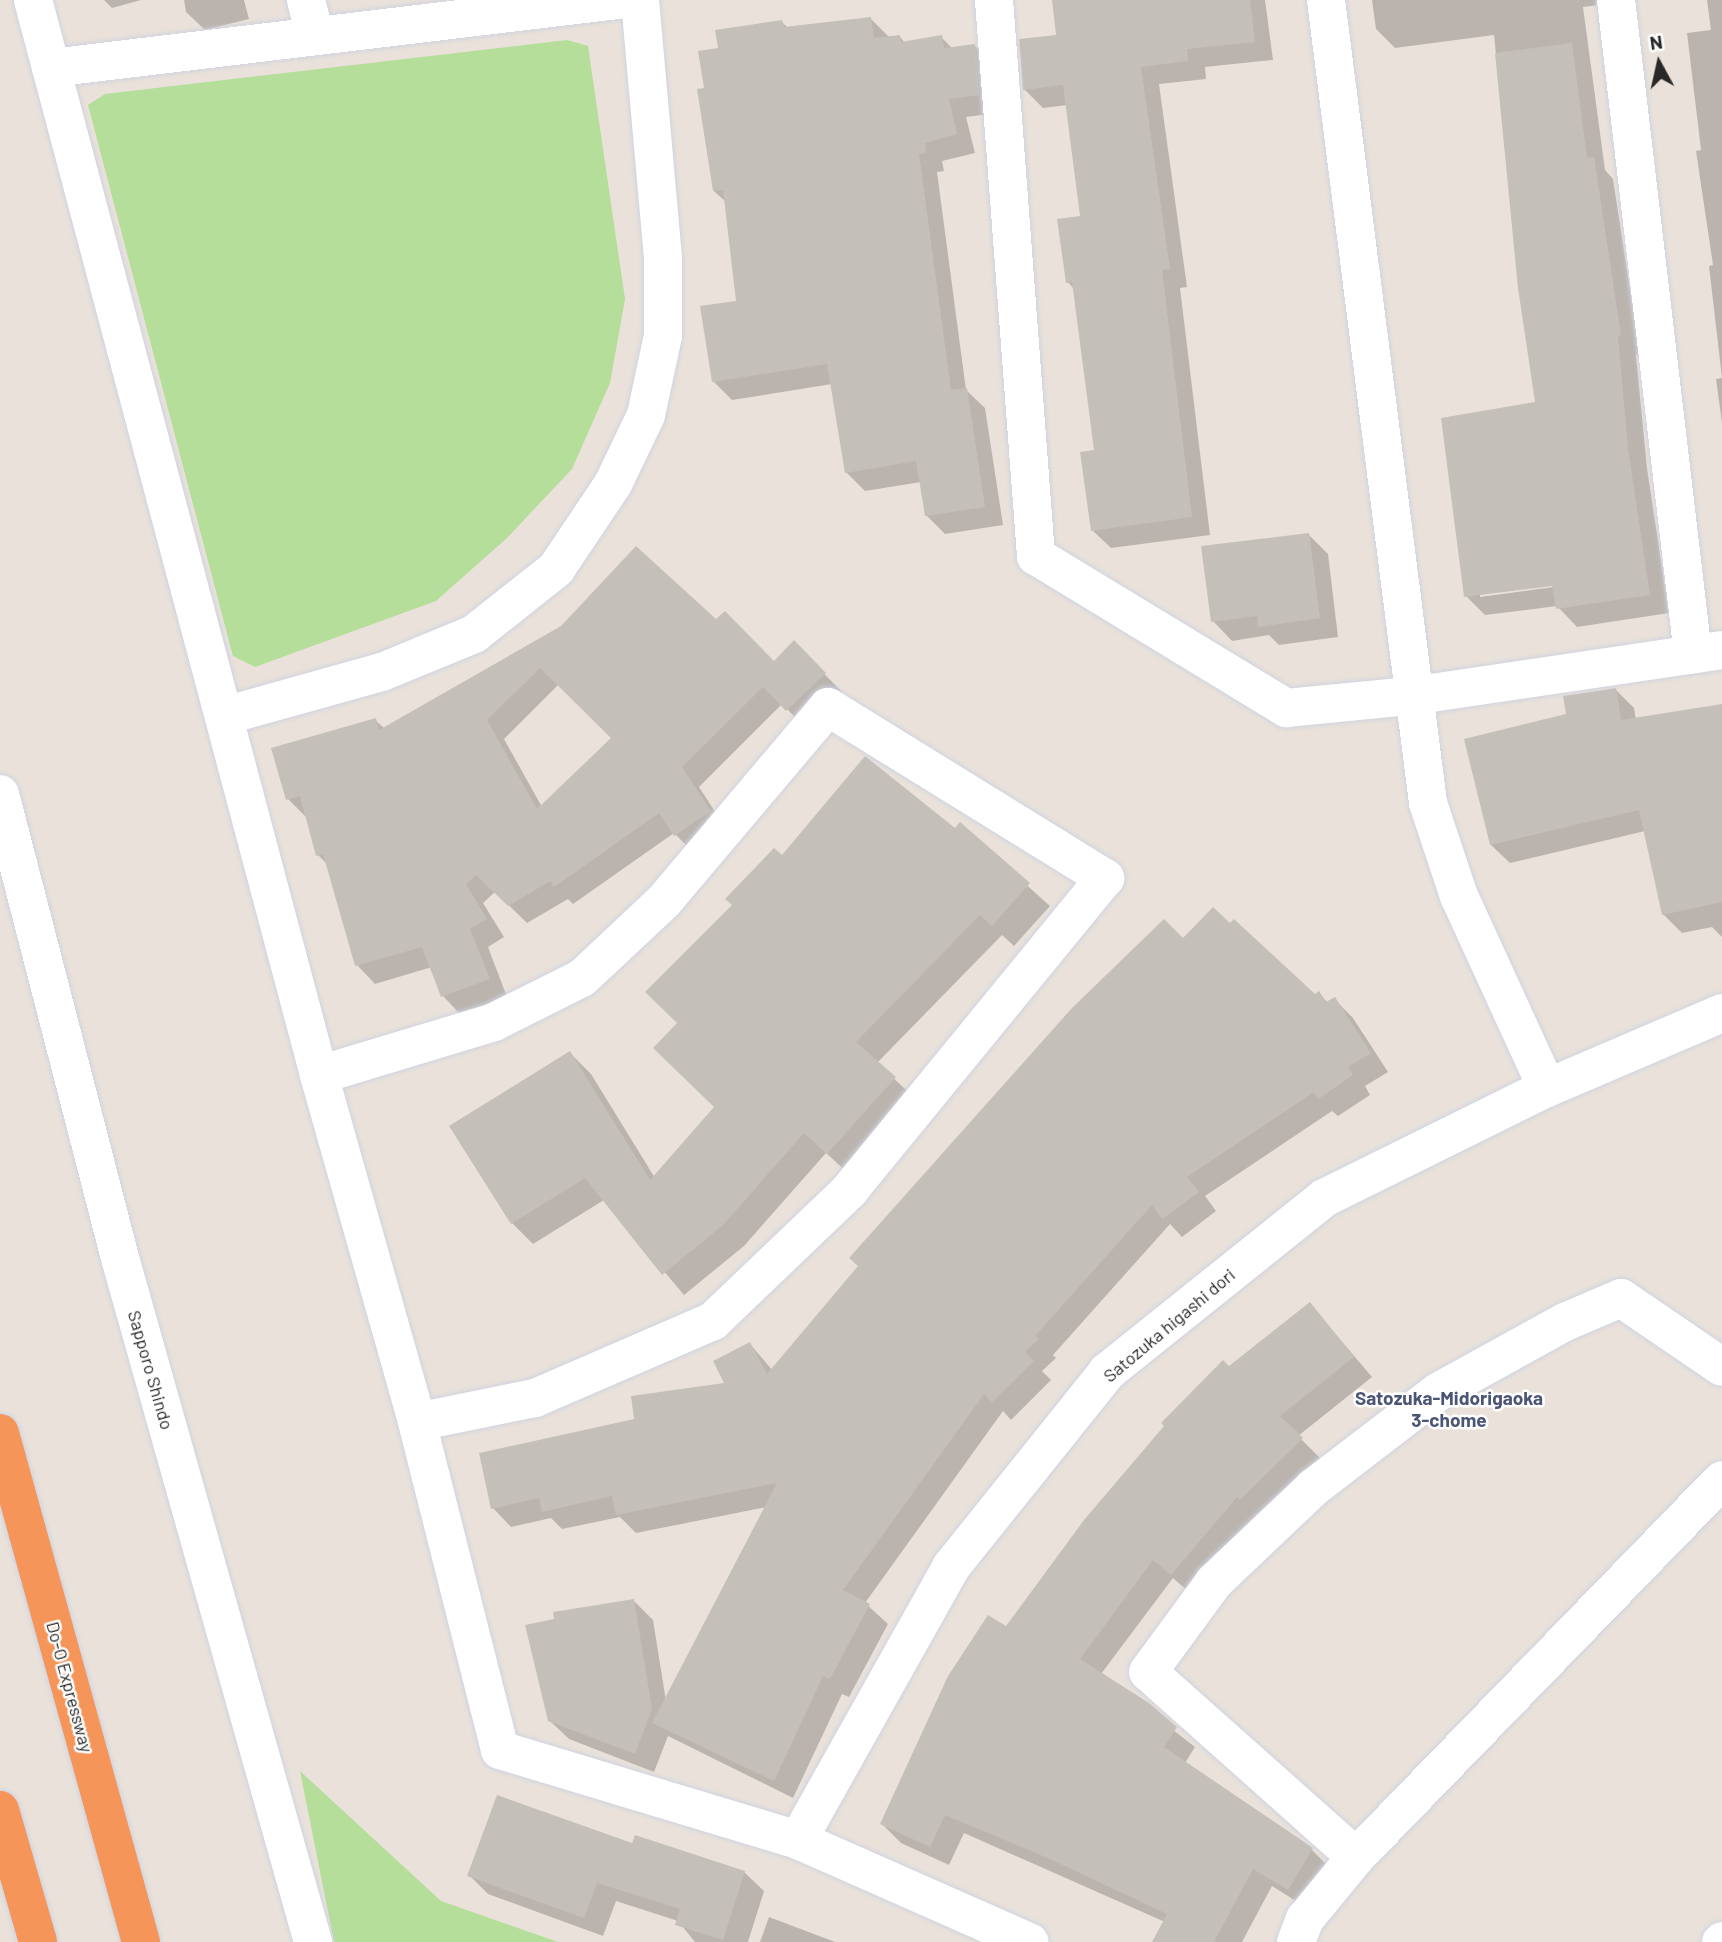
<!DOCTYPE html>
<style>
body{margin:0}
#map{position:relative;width:1722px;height:1942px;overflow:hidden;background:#eae2da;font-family:Barlow,sans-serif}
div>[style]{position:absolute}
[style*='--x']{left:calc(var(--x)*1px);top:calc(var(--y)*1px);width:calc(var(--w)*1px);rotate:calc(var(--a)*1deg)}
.green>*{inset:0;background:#b4de99}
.shadow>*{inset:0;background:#0003}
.building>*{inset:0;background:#c5bfba}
.roads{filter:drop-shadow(0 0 2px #cfd3e0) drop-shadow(0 0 2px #cfd3e0)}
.street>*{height:38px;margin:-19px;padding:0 19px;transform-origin:19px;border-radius:19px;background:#fff}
.secondary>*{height:38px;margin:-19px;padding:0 19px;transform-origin:19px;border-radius:19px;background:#fff}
.highway>*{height:38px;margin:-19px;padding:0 19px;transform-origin:19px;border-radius:19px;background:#f5955a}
span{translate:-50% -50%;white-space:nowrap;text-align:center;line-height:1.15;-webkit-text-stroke:5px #fff;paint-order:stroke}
.street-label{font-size:18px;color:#282828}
.neighbourhood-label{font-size:19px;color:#4b5575;font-weight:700}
.north{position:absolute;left:1624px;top:28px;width:70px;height:70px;-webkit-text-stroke:5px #fff;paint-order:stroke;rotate:352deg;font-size:19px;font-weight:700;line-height:28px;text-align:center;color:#282828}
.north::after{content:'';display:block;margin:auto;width:24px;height:32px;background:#282828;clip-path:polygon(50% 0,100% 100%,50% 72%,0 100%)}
</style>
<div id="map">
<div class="green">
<i style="clip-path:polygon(567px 40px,588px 46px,625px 299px,610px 383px,572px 469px,507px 538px,436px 601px,255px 667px,233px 656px,88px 105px,105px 94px)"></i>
<i style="clip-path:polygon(300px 1771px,441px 1901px,558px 1942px,334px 1942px)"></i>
</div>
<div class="shadow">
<i style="clip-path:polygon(104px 0,141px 0,112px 8px)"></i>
<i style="clip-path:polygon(184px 0,244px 0,249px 19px,205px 30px,186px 12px)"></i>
<i style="clip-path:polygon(1053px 0,1265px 0,1273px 60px,1205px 67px,1206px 79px,1159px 84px,1187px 287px,1180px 288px,1210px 535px,1111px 548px,1092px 530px,1096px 452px,1074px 289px,1068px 282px,1082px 217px,1067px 105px,1043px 108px,1024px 89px,1058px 36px)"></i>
<i style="clip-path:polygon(evenodd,1372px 0,1599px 0,1599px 5px,1583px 7px,1605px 170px,1613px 179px,1640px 354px,1636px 355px,1647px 468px,1669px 613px,1577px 627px,1557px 606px,1485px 615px,1466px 596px,1537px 404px,1520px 288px,1494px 35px,1395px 48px,1376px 29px,1372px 0,1561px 583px,1561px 586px,1480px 597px,1480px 593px,1561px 583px)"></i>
<i style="clip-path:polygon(1707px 0,1722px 0,1722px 423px,1716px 379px,1722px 378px,1709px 266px,1713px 265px,1696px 151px,1701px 150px,1687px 33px,1711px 30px)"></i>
<i style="clip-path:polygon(871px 19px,890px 38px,900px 37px,905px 43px,941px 37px,953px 49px,975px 46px,993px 65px,997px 113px,966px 117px,975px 153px,942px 161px,944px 171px,937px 172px,966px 390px,985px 408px,1003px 525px,945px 534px,926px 515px,921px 482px,865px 491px,846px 472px,832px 384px,732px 400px,713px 381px,738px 302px,726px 202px,714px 191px,706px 89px,720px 50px,782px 22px,788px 28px)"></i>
<i style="clip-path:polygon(1309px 535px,1328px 554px,1338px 637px,1279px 645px,1269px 635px,1232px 641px,1213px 621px)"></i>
<i style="clip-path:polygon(evenodd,716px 621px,774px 663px,794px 643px,842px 692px,806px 728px,782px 704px,699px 787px,727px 830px,694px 853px,674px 833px,573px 904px,568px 899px,527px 923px,495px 892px,483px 903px,504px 937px,488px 947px,507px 997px,461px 1015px,443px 996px,432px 967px,375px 984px,357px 965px,329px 866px,318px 855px,306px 817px,288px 799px,375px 720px,385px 729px,562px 628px,716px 621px,559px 684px,613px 738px,542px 807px,504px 739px,559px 684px)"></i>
<i style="clip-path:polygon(1616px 690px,1634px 708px,1636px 720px,1722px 705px,1722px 937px,1712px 927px,1682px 933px,1663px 914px,1645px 831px,1510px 863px,1491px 845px,1568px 715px)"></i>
<i style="clip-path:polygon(960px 825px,1050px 906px,1014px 946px,1002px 935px,877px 1063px,916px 1099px,849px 1174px,826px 1153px,744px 1246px,684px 1295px,604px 1200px,533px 1244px,512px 1223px,570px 1053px,591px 1074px,655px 1178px,716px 1108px,679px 1023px,782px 858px,956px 830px)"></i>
<i style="clip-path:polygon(1183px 941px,1314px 996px,1319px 993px,1328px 1003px,1334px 999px,1353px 1018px,1388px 1072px,1365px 1086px,1370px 1095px,1338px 1116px,1332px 1111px,1205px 1196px,1216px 1211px,1182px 1237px,1170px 1224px,1053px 1355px,1056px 1358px,1042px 1371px,1051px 1380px,1011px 1420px,1003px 1411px,865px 1603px,888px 1624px,849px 1697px,842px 1694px,793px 1798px,668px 1736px,654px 1772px,569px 1739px,549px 1720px,634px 1601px,653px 1620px,666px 1701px,767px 1507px,636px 1533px,620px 1517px,562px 1529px,551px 1518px,511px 1527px,493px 1508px,636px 1421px,727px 1384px,750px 1344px,773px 1371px)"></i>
<i style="clip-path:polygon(1310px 1304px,1372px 1377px,1298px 1436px,1320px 1458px,1260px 1518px,1257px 1514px,1190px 1593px,1173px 1578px,1101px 1674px,1195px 1747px,1185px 1763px,1311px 1849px,1330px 1868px,1307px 1908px,1272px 1886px,1242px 1942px,1157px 1942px,1165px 1922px,964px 1833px,949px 1865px,901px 1843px,882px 1824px,1006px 1628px,1229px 1369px)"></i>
<i style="clip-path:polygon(744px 1872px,764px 1891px,748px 1942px,695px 1942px,678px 1921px,616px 1901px,603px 1936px,488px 1894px,469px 1875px)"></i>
<i style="clip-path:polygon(769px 1917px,835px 1942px,760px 1942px)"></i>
</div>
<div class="building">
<i style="clip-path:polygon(1052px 0,1250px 0,1255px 42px,1187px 49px,1188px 61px,1141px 67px,1170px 269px,1162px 270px,1192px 517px,1091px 531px,1080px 452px,1094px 450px,1072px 282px,1066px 283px,1057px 219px,1080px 216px,1063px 85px,1023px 90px,1019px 39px,1056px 35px)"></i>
<i style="clip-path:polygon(871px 17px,874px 38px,900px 35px,901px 42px,942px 35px,944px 48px,975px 44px,979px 95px,949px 99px,957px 134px,925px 143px,926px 153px,919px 154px,951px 390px,967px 388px,985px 507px,925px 516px,916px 461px,845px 473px,827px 364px,712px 382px,700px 306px,736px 301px,723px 190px,713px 191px,697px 89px,704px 88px,698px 51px,718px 48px,715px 30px,782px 20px,784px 27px)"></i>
<i style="clip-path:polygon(1572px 43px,1587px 158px,1594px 157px,1621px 335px,1618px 336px,1628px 448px,1650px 595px,1556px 609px,1552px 586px,1464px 597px,1441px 418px,1535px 402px,1518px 288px,1495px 53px)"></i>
<i style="clip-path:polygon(1309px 533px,1320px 618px,1258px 627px,1257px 616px,1211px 622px,1201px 546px)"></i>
<i style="clip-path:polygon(evenodd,636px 546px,716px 619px,725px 611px,774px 661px,794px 640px,826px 673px,786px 711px,763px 687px,682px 767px,711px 811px,674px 836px,659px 813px,554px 887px,550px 881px,508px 906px,476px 875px,466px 884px,487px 919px,470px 929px,490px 979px,441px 997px,422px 947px,355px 966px,323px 854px,316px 856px,300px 796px,286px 800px,271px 748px,376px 718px,379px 730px,561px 626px,636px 546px,540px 668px,611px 738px,537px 809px,487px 720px,540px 668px)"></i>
<i style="clip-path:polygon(1616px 688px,1621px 720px,1722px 704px,1722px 902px,1662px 915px,1639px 810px,1490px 845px,1464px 739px,1566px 714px,1563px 696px)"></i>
<i style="clip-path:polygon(865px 756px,955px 828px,960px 822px,1030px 883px,992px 926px,980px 915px,856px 1042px,896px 1077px,827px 1154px,804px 1133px,723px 1225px,662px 1275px,585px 1178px,511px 1224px,449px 1126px,570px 1051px,650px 1180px,714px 1107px,653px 1048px,677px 1023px,645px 992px,732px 905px,725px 899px,774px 848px,782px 855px)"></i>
<i style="clip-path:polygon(1213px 907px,1230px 923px,1234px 919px,1315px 994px,1319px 991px,1326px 1002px,1335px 997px,1371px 1053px,1348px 1067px,1353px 1075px,1318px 1099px,1314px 1092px,1187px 1177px,1199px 1192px,1162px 1219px,1152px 1205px,1035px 1336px,1039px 1339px,1025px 1352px,1034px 1361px,992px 1402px,984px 1394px,843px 1590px,870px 1604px,830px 1679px,823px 1676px,774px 1781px,652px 1723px,777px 1483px,616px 1515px,612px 1496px,542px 1512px,539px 1498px,491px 1509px,479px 1453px,634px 1419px,631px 1396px,724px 1383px,713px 1361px,750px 1342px,767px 1374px,858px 1266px,849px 1258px,1072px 1008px,1164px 919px,1183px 938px)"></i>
<i style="clip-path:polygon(1310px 1302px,1354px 1357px,1280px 1416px,1303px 1438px,1240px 1500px,1237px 1497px,1171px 1575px,1153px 1560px,1080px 1659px,1149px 1703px,1177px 1727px,1164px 1747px,1313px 1848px,1288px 1890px,1253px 1869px,1214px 1942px,1152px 1942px,1167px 1914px,1050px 1859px,945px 1815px,930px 1847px,880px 1824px,948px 1676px,988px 1615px,1006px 1626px,1084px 1520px,1164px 1426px,1161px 1423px,1223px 1360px,1229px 1366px)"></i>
<i style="clip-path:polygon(634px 1599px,652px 1709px,635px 1754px,548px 1721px,525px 1625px,554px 1619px,553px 1612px)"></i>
<i style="clip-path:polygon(497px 1795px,632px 1843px,635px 1835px,745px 1871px,723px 1940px,675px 1925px,680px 1909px,597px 1883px,584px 1918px,467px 1876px)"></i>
</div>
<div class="roads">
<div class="street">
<i style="--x:33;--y:0;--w:1112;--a:75.1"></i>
<i style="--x:319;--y:1075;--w:361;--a:74.2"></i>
<i style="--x:417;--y:1422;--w:338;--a:75.8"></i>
<i style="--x:500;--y:1750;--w:311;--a:16.8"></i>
<i style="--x:798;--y:1840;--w:253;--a:23.8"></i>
<i style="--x:306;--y:0;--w:37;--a:76"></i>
<i style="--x:994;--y:0;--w:558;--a:85.68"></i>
<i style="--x:1036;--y:556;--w:293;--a:31.3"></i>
<i style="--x:1286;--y:708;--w:126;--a:-5.5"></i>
<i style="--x:1411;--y:696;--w:314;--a:-8.4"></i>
<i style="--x:1326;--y:0;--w:809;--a:82.76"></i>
<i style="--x:1428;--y:803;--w:98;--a:71.6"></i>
<i style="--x:1459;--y:896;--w:211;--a:65.4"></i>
<i style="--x:1616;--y:0;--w:659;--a:83.29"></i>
<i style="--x:51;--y:68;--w:571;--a:-6.84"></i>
<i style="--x:224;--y:716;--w:164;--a:-15.6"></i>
<i style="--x:382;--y:672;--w:100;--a:-22.4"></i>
<i style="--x:474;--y:634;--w:105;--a:-38.4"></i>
<i style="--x:556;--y:569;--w:102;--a:-56.2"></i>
<i style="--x:613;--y:484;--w:76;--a:-64.4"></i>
<i style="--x:646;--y:415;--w:81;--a:-77.9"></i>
<i style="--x:663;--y:336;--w:78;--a:-90"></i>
<i style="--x:663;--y:258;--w:259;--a:-95.1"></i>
<i style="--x:319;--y:1075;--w:183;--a:-16.8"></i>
<i style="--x:494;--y:1022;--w:98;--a:-26.6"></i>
<i style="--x:582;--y:978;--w:112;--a:-43.2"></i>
<i style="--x:664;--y:901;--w:254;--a:-49.8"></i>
<i style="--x:828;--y:707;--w:326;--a:31.7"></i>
<i style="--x:1105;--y:878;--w:403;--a:129.3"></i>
<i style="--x:850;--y:1190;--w:190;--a:136.3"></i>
<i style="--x:713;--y:1321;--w:194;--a:156.6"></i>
<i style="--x:535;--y:1398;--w:120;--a:168.5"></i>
<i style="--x:798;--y:1840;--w:313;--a:-60.7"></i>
<i style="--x:951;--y:1567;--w:250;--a:-51.3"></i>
<i style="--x:1107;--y:1372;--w:278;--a:-38.7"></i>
<i style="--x:1324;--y:1198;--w:249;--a:-26.3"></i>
<i style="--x:1547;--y:1088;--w:190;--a:-23.2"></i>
<i style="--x:1356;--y:1857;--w:278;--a:-138.3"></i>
<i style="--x:1148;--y:1672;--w:112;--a:-53.7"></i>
<i style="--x:1214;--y:1582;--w:138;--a:-43.5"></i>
<i style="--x:1314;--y:1487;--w:156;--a:-37.5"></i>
<i style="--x:1438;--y:1392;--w:145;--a:-28.9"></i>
<i style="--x:1565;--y:1322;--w:61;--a:-23.2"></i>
<i style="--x:1621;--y:1298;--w:122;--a:34.3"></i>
<i style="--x:1296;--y:1942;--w:25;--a:-69"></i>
<i style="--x:1305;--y:1919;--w:80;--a:-50.6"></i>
<i style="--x:1356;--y:1857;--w:525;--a:-45.85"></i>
<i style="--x:1721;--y:1942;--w:1;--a:-45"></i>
</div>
<div class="secondary">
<i style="--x:0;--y:794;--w:479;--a:75.5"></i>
<i style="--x:120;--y:1258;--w:711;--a:74.24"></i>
</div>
<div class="highway">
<i style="--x:0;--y:1433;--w:528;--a:74.52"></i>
<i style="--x:0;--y:1810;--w:137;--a:73.9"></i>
</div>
</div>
<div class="street-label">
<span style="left:1169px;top:1325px;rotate:-40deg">Satozuka higashi dori</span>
<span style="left:151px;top:1370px;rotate:74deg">Sapporo Shindo</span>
<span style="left:70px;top:1687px;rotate:75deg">Do-O Expressway</span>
</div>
<div class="neighbourhood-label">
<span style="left:1449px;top:1409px">Satozuka-Midorigaoka<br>3-chome</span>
</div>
<div class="north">N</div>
</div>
